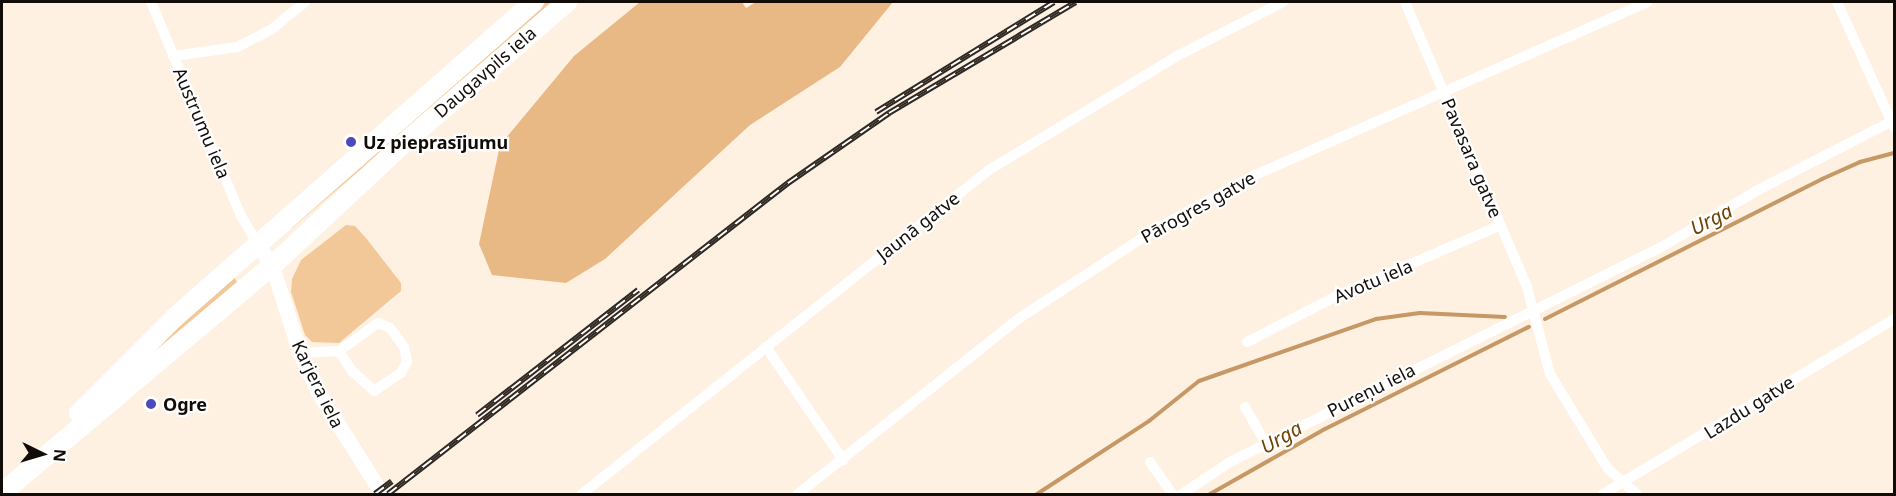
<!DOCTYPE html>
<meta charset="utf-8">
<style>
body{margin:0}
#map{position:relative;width:1896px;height:496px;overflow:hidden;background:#fff1e2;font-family:"Noto Sans",sans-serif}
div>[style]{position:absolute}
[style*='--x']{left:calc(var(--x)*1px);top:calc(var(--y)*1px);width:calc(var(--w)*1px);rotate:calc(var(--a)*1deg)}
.green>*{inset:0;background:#f3c899}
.forest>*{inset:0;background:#e9b985}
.stream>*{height:4px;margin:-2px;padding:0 2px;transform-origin:2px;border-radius:2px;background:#c69865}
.street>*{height:10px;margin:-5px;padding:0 5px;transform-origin:5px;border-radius:5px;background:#fff}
.secondary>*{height:15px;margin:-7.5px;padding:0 7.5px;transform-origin:7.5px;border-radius:7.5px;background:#fff}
.highway>*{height:20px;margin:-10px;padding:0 10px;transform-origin:10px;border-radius:10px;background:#fff}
.rail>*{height:6px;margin-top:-3px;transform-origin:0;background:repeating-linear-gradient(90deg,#fff 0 11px,#2e2823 0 22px);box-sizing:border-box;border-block:2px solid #2e2823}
.dots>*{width:16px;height:16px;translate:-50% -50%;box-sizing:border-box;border:3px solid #fff;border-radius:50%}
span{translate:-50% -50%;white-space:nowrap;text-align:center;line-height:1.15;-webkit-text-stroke:4.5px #fff;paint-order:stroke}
.street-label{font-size:18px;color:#110c08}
.poi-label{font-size:18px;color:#110c08;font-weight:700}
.left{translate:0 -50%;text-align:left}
.water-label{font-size:20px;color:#6e4200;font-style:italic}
.frame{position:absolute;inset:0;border:3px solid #110c08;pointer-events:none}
.north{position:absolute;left:12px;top:424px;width:60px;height:60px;-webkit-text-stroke:4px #fff;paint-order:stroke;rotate:95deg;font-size:16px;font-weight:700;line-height:24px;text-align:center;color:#110c08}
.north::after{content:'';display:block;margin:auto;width:21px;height:27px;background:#110c08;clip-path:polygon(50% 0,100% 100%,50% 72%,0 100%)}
</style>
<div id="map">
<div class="green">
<i style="clip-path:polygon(546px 2px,557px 2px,292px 228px,287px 222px)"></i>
<i style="clip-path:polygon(346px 225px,355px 226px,366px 238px,401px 283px,401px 291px,339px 343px,312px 342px,305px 335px,291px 292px,292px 279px,301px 260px)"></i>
<i style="clip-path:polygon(233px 275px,237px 282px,146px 362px,143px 359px)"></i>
</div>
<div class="forest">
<i style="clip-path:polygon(640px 2px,742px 2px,746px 8px,756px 2px,893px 2px,840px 67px,750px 125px,605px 259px,566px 283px,492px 275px,479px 244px,500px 145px,574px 56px)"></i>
</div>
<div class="stream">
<i style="--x:1545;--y:319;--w:310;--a:-26.8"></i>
<i style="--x:1822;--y:179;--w:42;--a:-24.1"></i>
<i style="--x:1860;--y:162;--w:34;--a:-15"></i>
<i style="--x:1037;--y:494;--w:134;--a:-33.1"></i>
<i style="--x:1149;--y:421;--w:64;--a:-38.7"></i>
<i style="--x:1199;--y:381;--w:188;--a:-19.3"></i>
<i style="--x:1376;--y:319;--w:44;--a:-7.8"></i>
<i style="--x:1420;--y:313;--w:85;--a:2.7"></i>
<i style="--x:1210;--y:494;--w:132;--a:-29.5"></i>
<i style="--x:1325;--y:429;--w:228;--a:-26.6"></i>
</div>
<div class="street">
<i style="--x:151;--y:2;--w:232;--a:67.2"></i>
<i style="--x:241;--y:216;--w:31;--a:59"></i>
<i style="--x:1405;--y:2;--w:310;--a:66.8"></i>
<i style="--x:1527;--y:287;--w:90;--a:75.2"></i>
<i style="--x:1550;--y:374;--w:111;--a:58.6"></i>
<i style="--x:1608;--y:469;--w:38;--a:41"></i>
<i style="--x:1837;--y:2;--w:137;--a:65.5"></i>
<i style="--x:173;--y:56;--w:65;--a:-8"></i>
<i style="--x:237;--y:47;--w:39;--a:-27"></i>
<i style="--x:272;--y:29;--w:43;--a:-39.3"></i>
<i style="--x:1247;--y:342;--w:106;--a:-27.1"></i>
<i style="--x:1341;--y:294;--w:174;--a:-23.3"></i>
<i style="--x:766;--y:347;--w:137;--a:55.7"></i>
<i style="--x:300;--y:353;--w:39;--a:-3"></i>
<i style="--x:339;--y:351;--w:24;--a:57"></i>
<i style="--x:352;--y:371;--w:30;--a:42"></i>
<i style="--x:374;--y:391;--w:32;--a:-34"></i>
<i style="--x:401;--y:373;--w:13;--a:-63"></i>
<i style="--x:407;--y:361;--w:14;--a:-102"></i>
<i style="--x:404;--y:347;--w:24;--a:-126"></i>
<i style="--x:390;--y:328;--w:13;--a:-157"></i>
<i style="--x:378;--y:323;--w:48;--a:144.3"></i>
<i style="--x:1245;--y:407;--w:43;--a:60.4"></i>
<i style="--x:1150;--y:462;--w:39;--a:55"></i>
<i style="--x:582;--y:494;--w:520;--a:-38.52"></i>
<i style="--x:989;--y:170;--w:220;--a:-31.2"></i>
<i style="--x:1177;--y:56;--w:119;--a:-27"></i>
<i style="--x:798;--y:494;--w:281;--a:-38.5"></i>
<i style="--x:1018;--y:319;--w:165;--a:-33.1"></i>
<i style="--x:1156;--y:229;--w:111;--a:-28.7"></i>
<i style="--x:1253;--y:176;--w:431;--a:-23.8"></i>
<i style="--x:1182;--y:494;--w:58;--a:-33.7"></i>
<i style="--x:1230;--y:462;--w:478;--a:-26.5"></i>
<i style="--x:1658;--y:249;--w:116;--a:-30.5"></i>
<i style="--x:1758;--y:190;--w:151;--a:-27.2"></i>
<i style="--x:1603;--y:494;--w:340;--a:-31"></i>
</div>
<div class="secondary">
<i style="--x:257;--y:243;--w:27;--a:57"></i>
<i style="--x:272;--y:266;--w:91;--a:72.2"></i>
<i style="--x:300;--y:353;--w:43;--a:65.2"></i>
<i style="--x:318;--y:392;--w:120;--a:57.9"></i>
</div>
<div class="highway">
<i style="--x:79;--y:413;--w:134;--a:-45"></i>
<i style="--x:174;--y:318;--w:479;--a:-41.3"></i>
<i style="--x:2;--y:493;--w:353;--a:-40.1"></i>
<i style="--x:272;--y:266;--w:180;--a:-43"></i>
<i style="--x:404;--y:143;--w:216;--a:-40.9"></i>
</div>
<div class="rail">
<i style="--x:876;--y:112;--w:209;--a:-31.7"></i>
<i style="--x:477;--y:415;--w:204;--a:-37.8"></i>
<i style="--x:375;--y:494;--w:21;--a:-37"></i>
<i style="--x:388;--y:494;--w:507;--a:-37.87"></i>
<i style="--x:788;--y:183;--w:123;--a:-34.7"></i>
<i style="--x:889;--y:113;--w:217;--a:-30.7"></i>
</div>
<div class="dots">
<i style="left:351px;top:142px;background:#4c49bf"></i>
<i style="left:151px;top:404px;background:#4c49bf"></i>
</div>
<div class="street-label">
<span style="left:485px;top:72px;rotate:-41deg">Daugavpils iela</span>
<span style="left:202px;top:123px;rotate:67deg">Austrumu iela</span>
<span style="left:1472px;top:158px;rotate:67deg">Pavasara gatve</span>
<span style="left:1198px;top:207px;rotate:-29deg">Pārogres gatve</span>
<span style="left:918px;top:226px;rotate:-38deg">Jaunā gatve</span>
<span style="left:1373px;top:281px;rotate:-23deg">Avotu iela</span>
<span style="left:318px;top:384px;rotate:64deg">Karjera iela</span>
<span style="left:1371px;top:390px;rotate:-27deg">Pureņu iela</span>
<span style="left:1749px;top:407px;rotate:-32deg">Lazdu gatve</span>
</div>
<div class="poi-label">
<span class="left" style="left:363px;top:142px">Uz pieprasījumu</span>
<span class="left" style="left:163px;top:404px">Ogre</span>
</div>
<div class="water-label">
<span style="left:1711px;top:219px;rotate:-27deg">Urga</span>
<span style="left:1281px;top:437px;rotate:-30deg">Urga</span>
</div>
<div class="frame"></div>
<div class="north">N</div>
</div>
